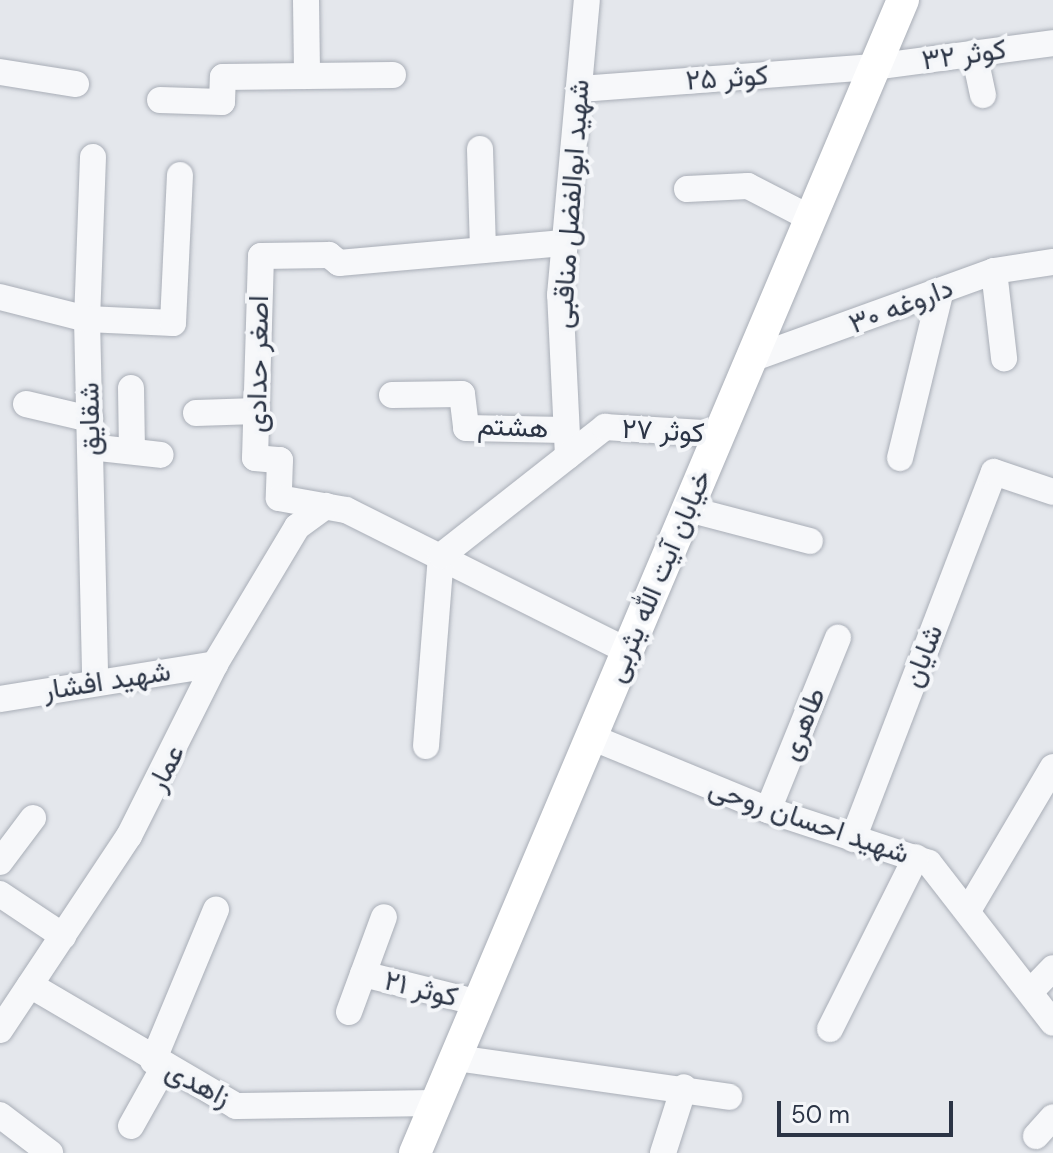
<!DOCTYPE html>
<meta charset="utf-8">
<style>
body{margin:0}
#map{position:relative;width:1053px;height:1153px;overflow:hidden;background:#e4e7ec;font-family:"DM Sans",Vazirmatn,sans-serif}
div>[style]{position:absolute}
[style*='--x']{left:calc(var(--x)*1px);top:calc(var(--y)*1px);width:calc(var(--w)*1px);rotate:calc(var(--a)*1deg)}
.roads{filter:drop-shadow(0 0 2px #a9aeb7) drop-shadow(0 0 2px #a9aeb7)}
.minor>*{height:26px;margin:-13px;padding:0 13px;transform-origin:13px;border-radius:13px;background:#f7f8fa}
.major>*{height:32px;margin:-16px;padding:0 16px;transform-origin:16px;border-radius:16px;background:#fff}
span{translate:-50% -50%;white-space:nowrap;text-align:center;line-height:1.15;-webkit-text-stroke:8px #f4f6f9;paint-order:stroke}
.street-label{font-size:28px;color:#2b3445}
.scale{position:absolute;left:777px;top:1101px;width:176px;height:36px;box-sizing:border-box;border:4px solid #2b3445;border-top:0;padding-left:10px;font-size:24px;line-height:28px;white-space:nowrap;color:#2b3445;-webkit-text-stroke:6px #f4f6f9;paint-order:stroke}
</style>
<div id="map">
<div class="roads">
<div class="minor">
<i style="--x:306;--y:0;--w:76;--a:89.2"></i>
<i style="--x:974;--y:53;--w:43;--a:77.9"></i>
<i style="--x:0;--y:72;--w:77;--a:9"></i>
<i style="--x:580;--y:89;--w:295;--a:-4.3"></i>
<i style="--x:874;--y:67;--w:181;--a:-7.6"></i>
<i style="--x:160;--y:100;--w:62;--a:1.8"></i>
<i style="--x:222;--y:102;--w:25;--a:-88"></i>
<i style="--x:223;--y:77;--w:170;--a:-0.7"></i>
<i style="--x:480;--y:149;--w:101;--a:88.3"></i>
<i style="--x:93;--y:157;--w:162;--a:92.1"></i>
<i style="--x:87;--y:319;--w:363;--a:88.7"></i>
<i style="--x:687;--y:189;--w:61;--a:-2.8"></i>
<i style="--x:748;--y:186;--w:70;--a:27.3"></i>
<i style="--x:563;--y:243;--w:225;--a:174.9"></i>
<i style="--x:339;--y:263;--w:13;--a:-141"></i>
<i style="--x:329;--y:255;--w:68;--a:179.2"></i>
<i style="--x:261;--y:256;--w:202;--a:91.7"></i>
<i style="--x:255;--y:458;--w:25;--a:5"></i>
<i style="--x:280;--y:460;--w:38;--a:92"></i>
<i style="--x:279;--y:498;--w:68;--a:10.2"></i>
<i style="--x:346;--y:510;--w:315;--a:26.6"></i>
<i style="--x:994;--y:271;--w:88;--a:83.4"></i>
<i style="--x:0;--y:297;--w:90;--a:14.2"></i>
<i style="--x:87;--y:319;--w:86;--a:2.7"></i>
<i style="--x:173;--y:323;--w:148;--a:-87.3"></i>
<i style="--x:751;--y:359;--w:258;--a:-19.9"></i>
<i style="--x:994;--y:271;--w:60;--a:-8.7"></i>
<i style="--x:131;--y:388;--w:62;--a:89.1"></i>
<i style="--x:392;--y:395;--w:70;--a:-0.8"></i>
<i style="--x:462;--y:394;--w:34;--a:83"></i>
<i style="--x:466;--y:428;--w:99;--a:1.2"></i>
<i style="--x:26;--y:404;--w:66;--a:13.2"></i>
<i style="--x:196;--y:413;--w:61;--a:-1.9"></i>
<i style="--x:90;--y:447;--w:71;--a:6.4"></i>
<i style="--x:568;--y:456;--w:161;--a:-92.8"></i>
<i style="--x:560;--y:295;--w:296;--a:-84.8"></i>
<i style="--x:900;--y:458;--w:169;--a:-76.3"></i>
<i style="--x:688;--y:509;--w:126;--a:14.7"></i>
<i style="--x:0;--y:699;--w:218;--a:-9.2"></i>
<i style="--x:591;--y:737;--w:191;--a:22.4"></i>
<i style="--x:768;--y:810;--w:169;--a:18.2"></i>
<i style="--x:929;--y:863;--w:202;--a:52.2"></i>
<i style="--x:426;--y:746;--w:191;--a:-85.5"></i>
<i style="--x:441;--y:556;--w:209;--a:-38.2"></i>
<i style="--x:605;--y:427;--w:114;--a:3.5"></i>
<i style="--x:768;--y:810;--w:186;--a:-67.9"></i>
<i style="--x:853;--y:839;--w:393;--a:-69"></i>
<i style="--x:994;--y:472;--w:62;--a:18.7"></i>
<i style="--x:0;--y:862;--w:55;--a:-53.1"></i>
<i style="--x:0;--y:894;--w:76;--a:33.7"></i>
<i style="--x:969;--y:909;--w:165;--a:-59.4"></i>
<i style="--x:363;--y:974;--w:120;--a:14"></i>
<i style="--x:30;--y:985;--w:239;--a:30.4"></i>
<i style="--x:236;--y:1106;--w:201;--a:-0.9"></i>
<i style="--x:1030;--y:992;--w:33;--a:-46"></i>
<i style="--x:349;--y:1012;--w:101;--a:-69.8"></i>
<i style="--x:830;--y:1029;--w:192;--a:-63.4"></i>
<i style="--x:0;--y:1030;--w:233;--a:-56.4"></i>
<i style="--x:129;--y:836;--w:192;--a:-63.4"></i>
<i style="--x:215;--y:664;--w:160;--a:-59.1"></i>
<i style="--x:297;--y:527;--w:36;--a:-36"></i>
<i style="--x:456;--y:1058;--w:276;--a:8.1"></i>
<i style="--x:153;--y:1061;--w:164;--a:-67.4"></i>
<i style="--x:0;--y:1115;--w:63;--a:37.2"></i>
<i style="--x:131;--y:1126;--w:68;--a:-60.8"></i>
<i style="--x:1036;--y:1136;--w:25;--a:-48"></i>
<i style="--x:663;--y:1153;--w:69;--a:-72.3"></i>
</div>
<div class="major">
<i style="--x:415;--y:1153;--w:1252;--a:-67.06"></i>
</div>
</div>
<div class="street-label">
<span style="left:964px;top:55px;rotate:-8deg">کوثر ۳۲</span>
<span style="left:727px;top:78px;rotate:-4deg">کوثر ۲۵</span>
<span style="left:571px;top:204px;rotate:-86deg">شهید ابوالفضل مناقبی</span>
<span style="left:901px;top:306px;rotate:-21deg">داروغه ۳۰</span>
<span style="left:258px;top:364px;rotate:-89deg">اصغر حدادی</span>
<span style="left:90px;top:419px;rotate:-91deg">شقایق</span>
<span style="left:513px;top:427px;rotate:3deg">هشتم</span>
<span style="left:663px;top:431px;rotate:3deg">کوثر ۲۷</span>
<span style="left:659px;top:576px;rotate:-67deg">خیابان آیت الله یثربی</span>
<span style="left:923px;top:656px;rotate:-69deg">شایان</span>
<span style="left:107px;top:681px;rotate:-9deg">شهید افشار</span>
<span style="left:803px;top:724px;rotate:-68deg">طاهری</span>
<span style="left:166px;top:768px;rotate:-63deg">عمار</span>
<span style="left:809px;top:821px;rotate:19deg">شهید احسان روحی</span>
<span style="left:421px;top:989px;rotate:14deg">کوثر ۲۱</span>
<span style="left:198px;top:1084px;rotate:27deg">زاهدی</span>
</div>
<div class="scale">50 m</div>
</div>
